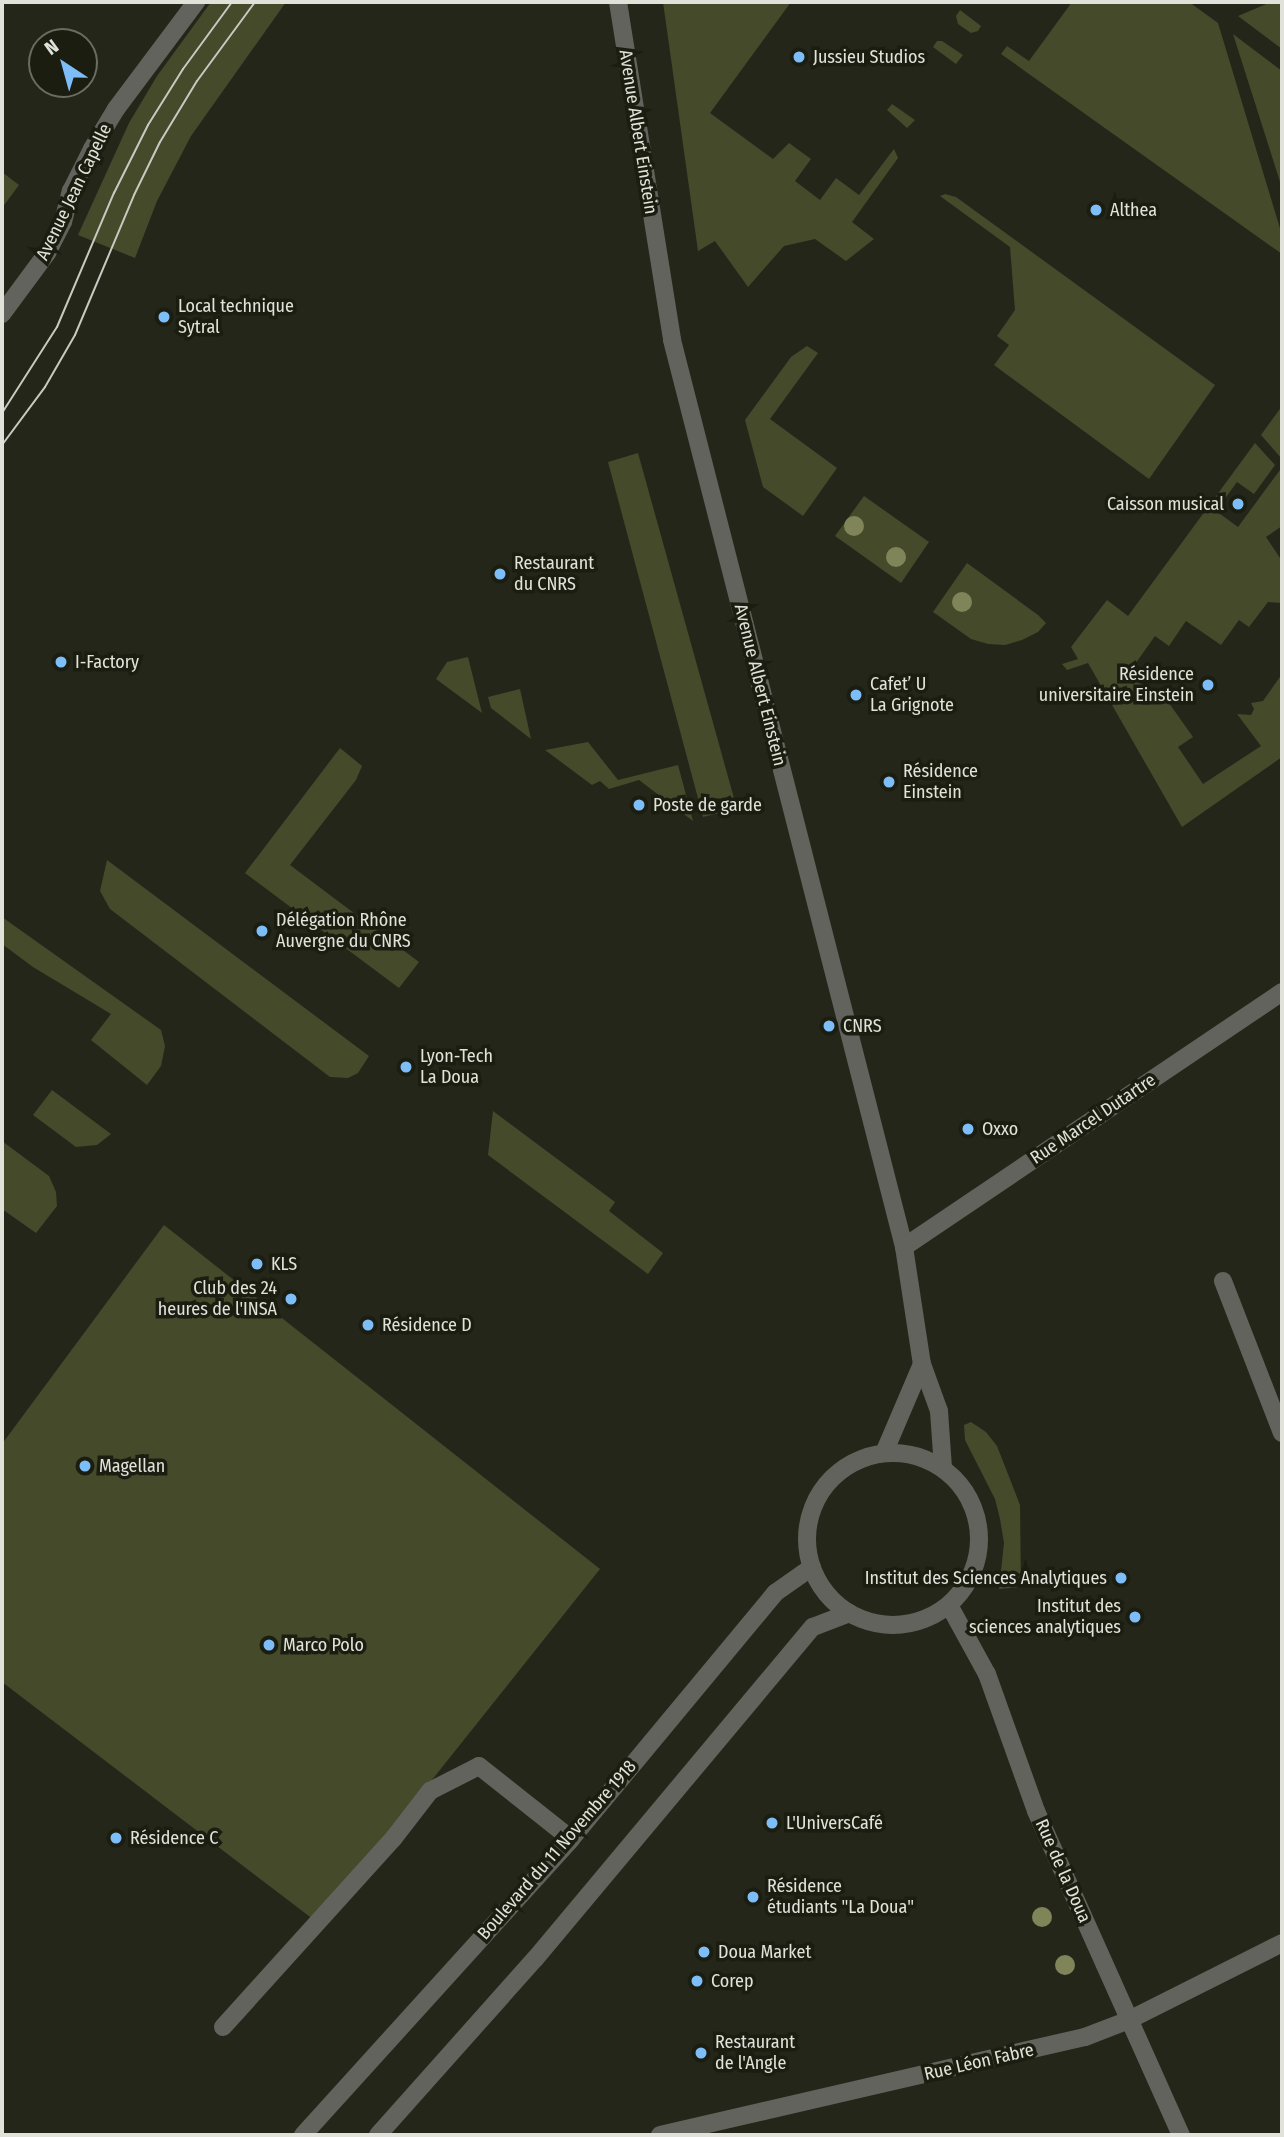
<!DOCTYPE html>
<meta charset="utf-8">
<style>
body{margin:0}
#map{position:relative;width:1284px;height:2137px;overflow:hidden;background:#25261a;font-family:"Fira Sans Condensed",sans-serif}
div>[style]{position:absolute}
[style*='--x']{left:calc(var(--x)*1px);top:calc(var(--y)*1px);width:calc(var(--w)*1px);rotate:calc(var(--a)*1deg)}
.green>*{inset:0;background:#454a2b}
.minor>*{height:18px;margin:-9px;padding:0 9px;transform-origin:9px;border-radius:9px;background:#62635d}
.minor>.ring{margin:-9px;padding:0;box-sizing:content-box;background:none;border:18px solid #62635d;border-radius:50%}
.tram>*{height:2px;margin:-1px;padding:0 1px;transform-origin:1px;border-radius:1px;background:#c8c9c1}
.trees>*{width:20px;height:20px;margin:-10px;border-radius:50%;background:#7f8558}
.dots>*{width:19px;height:19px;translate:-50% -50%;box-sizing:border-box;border:4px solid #1b1d11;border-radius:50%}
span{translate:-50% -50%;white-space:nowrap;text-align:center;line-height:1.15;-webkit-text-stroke:7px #1b1d11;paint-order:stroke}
.poi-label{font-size:18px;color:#e1e2da}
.left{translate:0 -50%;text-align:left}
.right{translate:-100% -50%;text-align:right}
.street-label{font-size:18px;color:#e1e2da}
.frame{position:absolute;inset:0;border:4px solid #e1e2da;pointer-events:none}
.north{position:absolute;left:28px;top:28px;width:70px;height:70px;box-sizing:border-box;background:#1b1d11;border:2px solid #6a6c61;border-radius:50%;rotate:324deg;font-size:19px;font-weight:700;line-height:28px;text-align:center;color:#e1e2da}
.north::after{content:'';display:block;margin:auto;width:24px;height:32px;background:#7dbef9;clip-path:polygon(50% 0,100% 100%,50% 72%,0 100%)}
</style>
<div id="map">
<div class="green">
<i style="clip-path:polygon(211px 2px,286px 2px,191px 136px,157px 201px,135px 258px,78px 235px,129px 123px,157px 76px)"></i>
<i style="clip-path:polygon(663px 2px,791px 2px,710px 113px,773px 159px,789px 143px,811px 159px,795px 181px,820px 200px,836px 178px,859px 195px,894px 149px,898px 158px,852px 222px,874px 239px,846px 261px,815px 239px,784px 246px,748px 287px,715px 241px,698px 251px)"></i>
<i style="clip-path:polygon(1072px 2px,1189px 2px,1218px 23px,1282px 235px,1282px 254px,1001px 54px,1007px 46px,1029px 61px)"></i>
<i style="clip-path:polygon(1271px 2px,1282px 2px,1282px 49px,1238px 16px)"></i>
<i style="clip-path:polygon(960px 10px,981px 26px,978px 31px,971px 33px,958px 24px,956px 16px)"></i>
<i style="clip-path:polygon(1233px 34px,1282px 71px,1282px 188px)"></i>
<i style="clip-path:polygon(937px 41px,942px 41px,963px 55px,956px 64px,933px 47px)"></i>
<i style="clip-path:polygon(892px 104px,915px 120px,907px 128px,887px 110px)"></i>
<i style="clip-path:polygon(2px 172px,19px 185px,2px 208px)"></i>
<i style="clip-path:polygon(945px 194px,956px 197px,1215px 385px,1149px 479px,994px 365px,1009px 345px,997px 336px,1015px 310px,1010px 247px,940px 196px)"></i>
<i style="clip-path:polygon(807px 346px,818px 353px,770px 419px,837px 468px,803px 516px,763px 487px,745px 420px,791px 357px)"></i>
<i style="clip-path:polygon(1282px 406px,1282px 459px,1261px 435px)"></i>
<i style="clip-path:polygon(1255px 443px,1275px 465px,1254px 494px,1237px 482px,1216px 511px,1238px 527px,1280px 470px,1282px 472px,1282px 526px,1266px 537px,1282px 561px,1282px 603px,1268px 602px,1249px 627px,1239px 620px,1221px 645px,1186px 621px,1169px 646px,1155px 636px,1128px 674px,1160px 698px,1164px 696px,1193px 737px,1178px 747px,1203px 784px,1261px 746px,1237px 714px,1251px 715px,1254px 709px,1251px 703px,1263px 701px,1282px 674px,1282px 757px,1182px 827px,1088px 663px,1067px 670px,1062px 664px,1078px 659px,1071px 647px,1107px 600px,1128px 616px)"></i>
<i style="clip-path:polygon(638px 453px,737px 809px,703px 817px,608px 462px)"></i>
<i style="clip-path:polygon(864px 496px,929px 542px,901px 583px,835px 536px)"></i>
<i style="clip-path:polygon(967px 563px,1038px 615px,1046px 623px,1038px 632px,1022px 640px,1005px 645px,988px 644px,971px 639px,933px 612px)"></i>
<i style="clip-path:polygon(468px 657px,482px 713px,436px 679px,447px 662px)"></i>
<i style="clip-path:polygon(520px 689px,531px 739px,491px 708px,488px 697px)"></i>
<i style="clip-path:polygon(588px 742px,618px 780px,678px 765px,693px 821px,639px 780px,609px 789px,600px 781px,592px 785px,545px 750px)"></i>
<i style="clip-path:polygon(340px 748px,362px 766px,356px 780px,290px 865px,419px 962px,399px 988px,245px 873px)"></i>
<i style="clip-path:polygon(107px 860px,369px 1056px,358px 1073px,348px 1078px,330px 1077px,110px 909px,100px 891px)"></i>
<i style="clip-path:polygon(2px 917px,161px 1030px,165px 1046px,161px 1066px,147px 1085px,91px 1040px,111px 1014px,33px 967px,2px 944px)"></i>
<i style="clip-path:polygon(52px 1090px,111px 1134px,97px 1145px,76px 1147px,33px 1115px)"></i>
<i style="clip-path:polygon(493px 1111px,615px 1202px,609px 1211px,663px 1253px,648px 1274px,488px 1155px)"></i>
<i style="clip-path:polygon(2px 1141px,49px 1176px,56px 1192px,57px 1206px,36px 1233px,2px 1209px)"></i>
<i style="clip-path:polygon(164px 1225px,600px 1569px,318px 1923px,2px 1682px,2px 1444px)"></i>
<i style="clip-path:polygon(971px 1422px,986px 1432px,997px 1446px,1020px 1505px,1021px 1587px,999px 1589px,1004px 1543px,1000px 1519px,995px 1499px,965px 1440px,964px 1425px)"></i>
</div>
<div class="minor">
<i style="--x:618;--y:2;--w:342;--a:80.9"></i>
<i style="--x:672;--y:340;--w:936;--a:75.65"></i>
<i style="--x:904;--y:1247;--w:118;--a:81.3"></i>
<i style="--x:922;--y:1364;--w:50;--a:70.1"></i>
<i style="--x:939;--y:1411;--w:57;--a:86"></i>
<i style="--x:2;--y:314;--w:76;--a:-53.6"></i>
<i style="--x:47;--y:253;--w:35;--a:-63"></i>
<i style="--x:63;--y:222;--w:32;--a:-76"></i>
<i style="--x:71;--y:191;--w:47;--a:-63.4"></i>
<i style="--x:92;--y:149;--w:47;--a:-59"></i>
<i style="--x:116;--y:109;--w:134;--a:-53.2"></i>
<i style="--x:904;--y:1247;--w:456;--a:-34"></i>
<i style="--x:1223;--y:1281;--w:163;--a:68.8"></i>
<i style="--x:884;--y:1453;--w:97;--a:-66.9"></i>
<i class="ring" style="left:807px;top:1453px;width:154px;height:154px"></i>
<i style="--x:949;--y:1605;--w:79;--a:61.2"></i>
<i style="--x:987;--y:1674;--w:145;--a:70.3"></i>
<i style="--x:1036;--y:1811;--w:355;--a:65.9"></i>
<i style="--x:223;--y:2027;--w:253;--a:-47.9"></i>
<i style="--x:393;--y:1839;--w:61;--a:-52.4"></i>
<i style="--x:430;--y:1791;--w:55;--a:-27"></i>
<i style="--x:479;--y:1766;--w:117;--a:38.4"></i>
<i style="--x:303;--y:2135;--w:399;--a:-47.8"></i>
<i style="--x:571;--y:1839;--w:320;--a:-50.3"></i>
<i style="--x:775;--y:1593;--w:45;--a:-35.1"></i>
<i style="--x:378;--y:2135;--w:236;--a:-48.3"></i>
<i style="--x:535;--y:1959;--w:433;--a:-50.1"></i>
<i style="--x:813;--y:1627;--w:39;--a:-21"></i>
<i style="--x:660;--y:2135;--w:436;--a:-13"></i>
<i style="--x:1085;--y:2037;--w:47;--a:-21.1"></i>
<i style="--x:1129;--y:2020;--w:171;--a:-26.7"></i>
</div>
<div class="tram">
<i style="--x:2;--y:413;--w:102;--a:-57.4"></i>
<i style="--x:57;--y:327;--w:146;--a:-67"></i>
<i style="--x:114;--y:193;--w:76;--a:-63.4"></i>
<i style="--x:148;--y:125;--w:66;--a:-58"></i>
<i style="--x:183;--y:69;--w:83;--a:-53.8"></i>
<i style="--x:2;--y:445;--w:72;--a:-53.4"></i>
<i style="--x:45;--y:387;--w:60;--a:-60"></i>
<i style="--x:75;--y:335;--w:152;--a:-67.1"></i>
<i style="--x:134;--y:195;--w:59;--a:-63.9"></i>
<i style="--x:160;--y:142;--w:71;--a:-58.8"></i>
<i style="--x:197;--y:81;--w:98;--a:-53.7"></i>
</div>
<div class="trees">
<i style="left:854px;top:526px"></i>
<i style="left:896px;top:557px"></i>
<i style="left:962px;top:602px"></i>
<i style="left:1042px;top:1917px"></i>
<i style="left:1065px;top:1965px"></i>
</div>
<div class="dots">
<i style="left:799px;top:57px;background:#7dbef9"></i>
<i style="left:1096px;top:210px;background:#7dbef9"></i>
<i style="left:164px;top:317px;background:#7dbef9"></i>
<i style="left:1238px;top:504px;background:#7dbef9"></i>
<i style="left:500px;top:574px;background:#7dbef9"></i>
<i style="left:61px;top:662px;background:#7dbef9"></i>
<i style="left:1208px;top:685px;background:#7dbef9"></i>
<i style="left:856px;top:695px;background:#7dbef9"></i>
<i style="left:889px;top:782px;background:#7dbef9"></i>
<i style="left:639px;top:805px;background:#7dbef9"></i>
<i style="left:262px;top:931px;background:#7dbef9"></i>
<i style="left:829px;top:1026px;background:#7dbef9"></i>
<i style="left:406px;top:1067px;background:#7dbef9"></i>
<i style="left:968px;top:1129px;background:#7dbef9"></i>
<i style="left:257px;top:1264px;background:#7dbef9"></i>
<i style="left:291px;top:1299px;background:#7dbef9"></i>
<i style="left:368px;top:1325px;background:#7dbef9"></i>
<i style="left:85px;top:1466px;background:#7dbef9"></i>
<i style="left:1121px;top:1578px;background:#7dbef9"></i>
<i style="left:1135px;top:1617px;background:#7dbef9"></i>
<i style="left:269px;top:1645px;background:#7dbef9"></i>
<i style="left:772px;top:1823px;background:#7dbef9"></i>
<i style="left:116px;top:1838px;background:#7dbef9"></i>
<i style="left:753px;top:1897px;background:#7dbef9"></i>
<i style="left:704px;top:1952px;background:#7dbef9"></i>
<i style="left:697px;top:1981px;background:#7dbef9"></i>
<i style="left:701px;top:2053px;background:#7dbef9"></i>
</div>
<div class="poi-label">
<span class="left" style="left:813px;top:57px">Jussieu Studios</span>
<span class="left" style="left:1110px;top:210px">Althea</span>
<span class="left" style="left:178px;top:317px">Local technique<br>Sytral</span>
<span class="right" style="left:1224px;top:504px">Caisson musical</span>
<span class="left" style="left:514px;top:574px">Restaurant<br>du CNRS</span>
<span class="left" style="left:75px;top:662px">I-Factory</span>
<span class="right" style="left:1194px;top:685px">Résidence<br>universitaire Einstein</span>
<span class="left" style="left:870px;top:695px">Cafet’ U<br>La Grignote</span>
<span class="left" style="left:903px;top:782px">Résidence<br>Einstein</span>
<span class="left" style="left:653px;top:805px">Poste de garde</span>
<span class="left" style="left:276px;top:931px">Délégation Rhône<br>Auvergne du CNRS</span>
<span class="left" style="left:843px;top:1026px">CNRS</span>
<span class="left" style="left:420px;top:1067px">Lyon-Tech<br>La Doua</span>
<span class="left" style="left:982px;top:1129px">Oxxo</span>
<span class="left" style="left:271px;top:1264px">KLS</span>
<span class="right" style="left:277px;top:1299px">Club des 24<br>heures de l'INSA</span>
<span class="left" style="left:382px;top:1325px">Résidence D</span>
<span class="left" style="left:99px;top:1466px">Magellan</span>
<span class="right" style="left:1107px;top:1578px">Institut des Sciences Analytiques</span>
<span class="right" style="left:1121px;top:1617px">Institut des<br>sciences analytiques</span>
<span class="left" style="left:283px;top:1645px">Marco Polo</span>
<span class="left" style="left:786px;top:1823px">L'UniversCafé</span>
<span class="left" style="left:130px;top:1838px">Résidence C</span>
<span class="left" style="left:767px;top:1897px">Résidence<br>étudiants "La Doua"</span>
<span class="left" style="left:718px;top:1952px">Doua Market</span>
<span class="left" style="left:711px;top:1981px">Corep</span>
<span class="left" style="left:715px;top:2053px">Restaurant<br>de l'Angle</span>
</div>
<div class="street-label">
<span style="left:638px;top:132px;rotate:81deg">Avenue Albert Einstein</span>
<span style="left:74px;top:192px;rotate:-64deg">Avenue Jean Capelle</span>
<span style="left:760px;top:685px;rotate:76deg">Avenue Albert Einstein</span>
<span style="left:1093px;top:1119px;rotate:-34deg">Rue Marcel Dutartre</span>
<span style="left:557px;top:1850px;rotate:-49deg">Boulevard du 11 Novembre 1918</span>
<span style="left:1063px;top:1871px;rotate:66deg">Rue de la Doua</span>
<span style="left:979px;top:2062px;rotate:-13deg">Rue Léon Fabre</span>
</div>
<div class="frame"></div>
<div class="north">N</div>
</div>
